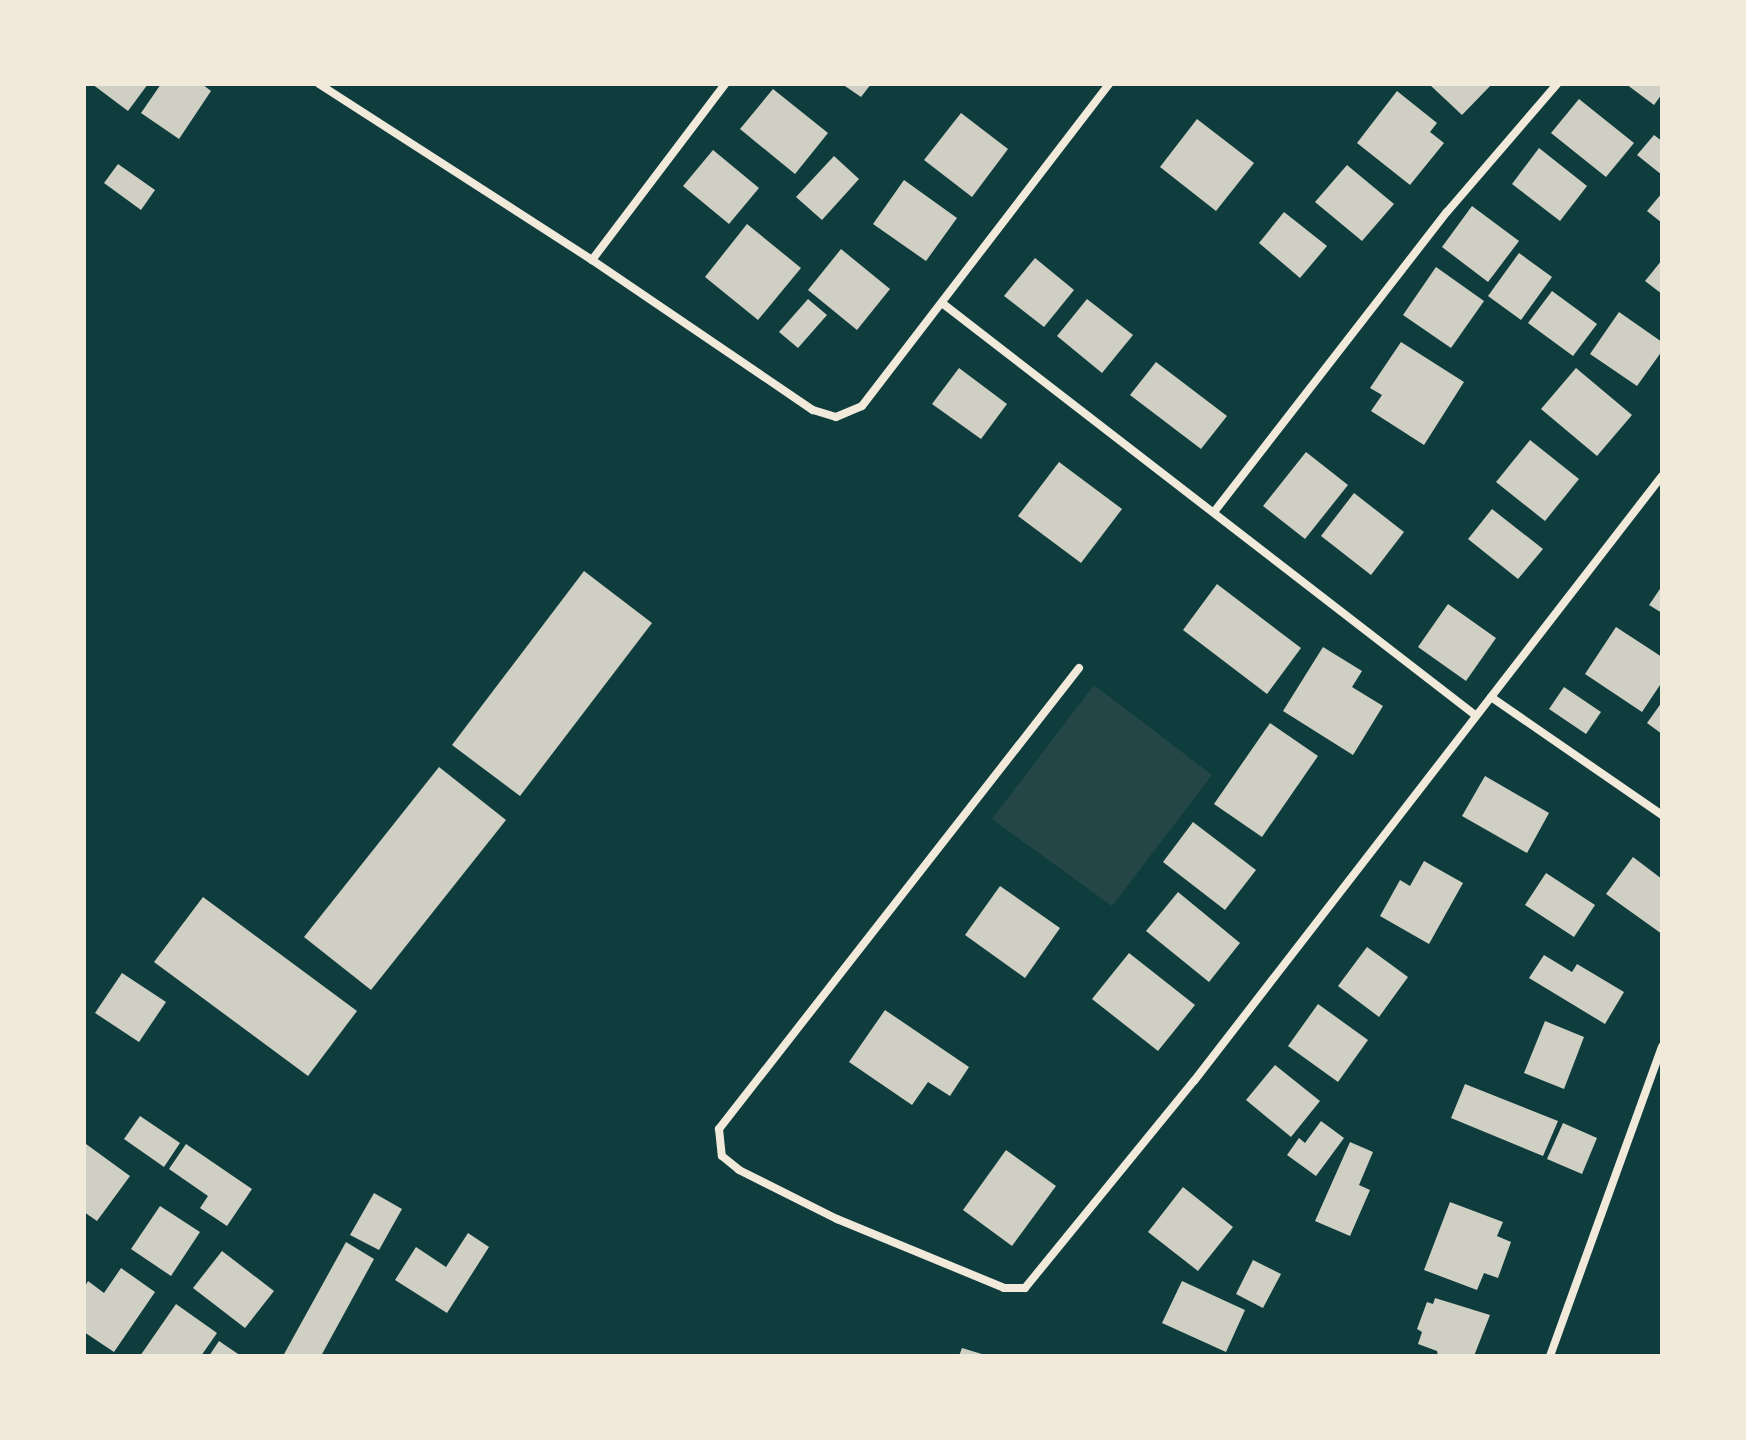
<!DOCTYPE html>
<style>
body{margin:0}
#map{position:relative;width:1746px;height:1440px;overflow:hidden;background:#0f3d3e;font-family:"Nunito Sans",sans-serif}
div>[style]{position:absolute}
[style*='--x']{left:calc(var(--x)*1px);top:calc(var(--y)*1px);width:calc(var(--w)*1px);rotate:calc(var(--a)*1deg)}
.green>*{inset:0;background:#244646}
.building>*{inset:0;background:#cfcfc3}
.minor>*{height:8px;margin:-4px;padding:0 4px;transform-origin:4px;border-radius:4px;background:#f1e9da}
span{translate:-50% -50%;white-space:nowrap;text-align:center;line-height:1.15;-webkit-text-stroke:8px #f1e9da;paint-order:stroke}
.frame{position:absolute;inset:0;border:86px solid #f1e9da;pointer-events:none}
</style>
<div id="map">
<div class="green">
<i style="clip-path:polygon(1094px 685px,1212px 775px,1112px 906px,992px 819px)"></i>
</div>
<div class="building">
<i style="clip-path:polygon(92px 84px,148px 84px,128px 111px)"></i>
<i style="clip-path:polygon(161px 84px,202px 84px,211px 91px,179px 139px,141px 113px)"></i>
<i style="clip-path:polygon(842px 84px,871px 84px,861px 97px)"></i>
<i style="clip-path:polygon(1429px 84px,1492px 84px,1462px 115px)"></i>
<i style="clip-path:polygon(1626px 84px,1662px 84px,1662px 94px,1654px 105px)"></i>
<i style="clip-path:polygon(773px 89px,828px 133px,795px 174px,740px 129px)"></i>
<i style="clip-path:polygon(1397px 91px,1437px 123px,1430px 132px,1444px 143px,1410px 185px,1357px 143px)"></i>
<i style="clip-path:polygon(1579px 99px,1634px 143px,1606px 177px,1551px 133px)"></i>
<i style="clip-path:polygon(961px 113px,1008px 149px,972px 197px,924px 160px)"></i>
<i style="clip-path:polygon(1197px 119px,1254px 163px,1216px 211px,1160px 167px)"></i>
<i style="clip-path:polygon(1654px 135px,1662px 141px,1662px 175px,1637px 155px)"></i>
<i style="clip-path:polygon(1539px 148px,1587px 186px,1560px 221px,1512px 184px)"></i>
<i style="clip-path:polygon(713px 150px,759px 188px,729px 224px,683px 186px)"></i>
<i style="clip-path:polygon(834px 156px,859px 179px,822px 220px,796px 197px)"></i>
<i style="clip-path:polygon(118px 164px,155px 190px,141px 210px,104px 183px)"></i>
<i style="clip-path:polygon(1347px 165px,1394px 204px,1362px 241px,1315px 202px)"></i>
<i style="clip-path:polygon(904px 180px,957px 218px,926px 261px,873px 224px)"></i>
<i style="clip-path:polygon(1662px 193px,1662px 223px,1647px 211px)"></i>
<i style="clip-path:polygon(1472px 206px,1519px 241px,1488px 282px,1442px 247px)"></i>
<i style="clip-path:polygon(1284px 212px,1327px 246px,1300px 278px,1259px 243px)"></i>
<i style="clip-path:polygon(747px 224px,801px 268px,758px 320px,705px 277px)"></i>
<i style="clip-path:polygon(841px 249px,890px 289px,857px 330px,808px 290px)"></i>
<i style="clip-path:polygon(1519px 253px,1552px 277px,1521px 320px,1488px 296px)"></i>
<i style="clip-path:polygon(1035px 258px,1074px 290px,1044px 327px,1004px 296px)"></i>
<i style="clip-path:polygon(1662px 260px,1662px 294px,1645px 281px)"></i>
<i style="clip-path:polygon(1436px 267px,1484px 301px,1451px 348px,1403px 315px)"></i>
<i style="clip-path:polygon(1552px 291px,1597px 324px,1573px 356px,1528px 323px)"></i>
<i style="clip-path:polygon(808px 299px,827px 315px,798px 348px,779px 332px)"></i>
<i style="clip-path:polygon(1087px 299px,1133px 335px,1102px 373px,1057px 336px)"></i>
<i style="clip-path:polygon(1619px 312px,1662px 342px,1662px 351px,1637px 386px,1590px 354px)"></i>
<i style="clip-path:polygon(1401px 342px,1464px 382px,1424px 445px,1371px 411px,1382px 395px,1370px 388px)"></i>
<i style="clip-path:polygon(1156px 362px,1227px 416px,1201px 449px,1130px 395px)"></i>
<i style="clip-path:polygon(959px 368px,1007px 404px,981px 439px,932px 404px)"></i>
<i style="clip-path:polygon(1576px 368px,1632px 415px,1597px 456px,1541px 409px)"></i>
<i style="clip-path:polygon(1530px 440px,1579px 479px,1545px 521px,1496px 482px)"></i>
<i style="clip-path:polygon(1306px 452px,1348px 485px,1305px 539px,1263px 506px)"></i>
<i style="clip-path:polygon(1059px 462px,1122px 509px,1081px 563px,1018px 516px)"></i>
<i style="clip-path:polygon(1354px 493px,1404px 532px,1371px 575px,1321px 536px)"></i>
<i style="clip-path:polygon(1492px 509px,1543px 549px,1518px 579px,1468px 539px)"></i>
<i style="clip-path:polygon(584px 571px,652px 623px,520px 796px,452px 745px)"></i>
<i style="clip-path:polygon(1217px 584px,1301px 648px,1267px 694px,1183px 630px)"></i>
<i style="clip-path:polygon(1662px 586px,1662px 613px,1649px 605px)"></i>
<i style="clip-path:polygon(1448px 604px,1496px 638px,1466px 681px,1418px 647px)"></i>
<i style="clip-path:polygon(1616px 627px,1662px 657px,1662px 682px,1642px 712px,1585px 674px)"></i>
<i style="clip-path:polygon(1323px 647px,1362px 671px,1352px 687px,1383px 706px,1353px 755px,1283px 711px)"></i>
<i style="clip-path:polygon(1564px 687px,1601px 712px,1586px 734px,1549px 709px)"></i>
<i style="clip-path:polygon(1662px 702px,1662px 734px,1647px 723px)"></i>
<i style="clip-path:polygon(1270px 723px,1318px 756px,1262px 837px,1214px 804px)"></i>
<i style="clip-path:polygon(439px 767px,506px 820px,371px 990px,304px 937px)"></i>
<i style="clip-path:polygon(1485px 776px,1549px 813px,1527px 853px,1462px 816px)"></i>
<i style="clip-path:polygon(1193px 822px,1256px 870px,1225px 910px,1163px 862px)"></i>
<i style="clip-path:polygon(1633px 857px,1662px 879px,1662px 934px,1606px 894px)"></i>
<i style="clip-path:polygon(1424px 861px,1463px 883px,1429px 944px,1380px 916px,1400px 880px,1410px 886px)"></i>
<i style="clip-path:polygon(1546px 873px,1595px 905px,1574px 937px,1525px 905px)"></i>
<i style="clip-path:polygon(1000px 886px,1060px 928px,1025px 978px,965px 935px)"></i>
<i style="clip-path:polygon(1178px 892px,1240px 943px,1209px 982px,1146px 931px)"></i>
<i style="clip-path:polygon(203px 897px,357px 1011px,308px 1076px,154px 962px)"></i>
<i style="clip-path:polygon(1367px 947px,1408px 977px,1379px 1017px,1338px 986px)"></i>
<i style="clip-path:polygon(1129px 953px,1195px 1005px,1158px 1051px,1092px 999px)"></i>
<i style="clip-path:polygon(1544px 955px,1572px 972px,1577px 964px,1624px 992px,1605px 1024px,1529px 978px)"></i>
<i style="clip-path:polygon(122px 973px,166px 1002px,139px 1042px,95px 1013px)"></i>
<i style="clip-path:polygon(1318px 1004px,1368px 1040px,1338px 1082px,1288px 1046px)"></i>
<i style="clip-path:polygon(885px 1010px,969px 1067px,950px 1096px,928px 1082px,912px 1105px,849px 1062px)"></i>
<i style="clip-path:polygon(1545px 1021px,1584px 1037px,1564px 1089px,1524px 1073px)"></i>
<i style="clip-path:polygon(1275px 1065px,1320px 1101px,1291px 1137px,1246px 1100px)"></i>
<i style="clip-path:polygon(1465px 1084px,1558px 1121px,1543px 1156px,1451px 1118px)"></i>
<i style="clip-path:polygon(140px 1116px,180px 1143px,164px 1167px,124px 1139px)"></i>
<i style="clip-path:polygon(1321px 1121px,1344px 1138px,1316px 1176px,1287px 1155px,1299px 1138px,1305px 1143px)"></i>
<i style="clip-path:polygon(1563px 1123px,1597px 1138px,1582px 1174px,1547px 1159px)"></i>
<i style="clip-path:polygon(1350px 1142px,1373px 1152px,1359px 1185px,1370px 1190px,1350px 1236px,1315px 1221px)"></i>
<i style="clip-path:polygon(86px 1144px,130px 1176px,97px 1221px,84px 1212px)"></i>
<i style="clip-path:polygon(186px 1144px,252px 1189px,227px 1226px,200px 1208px,208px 1196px,169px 1169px)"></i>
<i style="clip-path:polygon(1006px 1150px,1056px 1186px,1012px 1246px,963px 1210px)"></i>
<i style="clip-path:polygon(1183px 1187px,1233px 1227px,1198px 1271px,1148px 1232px)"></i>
<i style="clip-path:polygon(374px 1193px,402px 1209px,379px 1250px,350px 1235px)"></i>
<i style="clip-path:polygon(1450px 1202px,1503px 1222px,1497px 1236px,1511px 1242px,1498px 1278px,1484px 1273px,1477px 1290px,1424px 1270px)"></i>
<i style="clip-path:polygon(160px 1206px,200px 1232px,171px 1276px,131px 1249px)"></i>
<i style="clip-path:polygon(468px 1233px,489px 1247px,447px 1313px,395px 1280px,416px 1247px,446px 1267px)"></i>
<i style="clip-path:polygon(346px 1242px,374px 1259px,321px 1356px,283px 1356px)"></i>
<i style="clip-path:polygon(222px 1251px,274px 1291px,245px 1328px,193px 1288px)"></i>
<i style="clip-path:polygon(1253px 1260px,1281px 1274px,1263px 1308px,1236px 1294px)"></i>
<i style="clip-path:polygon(121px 1268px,155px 1292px,114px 1352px,84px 1332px,84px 1288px,88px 1281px,104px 1293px)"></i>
<i style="clip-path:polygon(1182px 1281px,1245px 1310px,1226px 1352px,1162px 1323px)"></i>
<i style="clip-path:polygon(1435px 1298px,1490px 1315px,1474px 1356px,1438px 1356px,1437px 1351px,1418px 1344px,1422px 1332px,1417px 1329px,1427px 1302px,1433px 1304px)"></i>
<i style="clip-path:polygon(176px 1304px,217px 1333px,201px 1356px,140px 1356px)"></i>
<i style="clip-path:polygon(219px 1341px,241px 1356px,209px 1356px)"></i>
<i style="clip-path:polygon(962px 1348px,985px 1355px,984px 1356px,959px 1356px)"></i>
</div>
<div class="minor">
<i style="--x:319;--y:84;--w:325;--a:32.8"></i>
<i style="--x:592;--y:260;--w:267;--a:34.2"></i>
<i style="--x:813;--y:410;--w:24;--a:17"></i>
<i style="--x:836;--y:417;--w:28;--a:-23"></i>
<i style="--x:862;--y:406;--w:406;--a:-52.5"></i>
<i style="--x:592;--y:260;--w:221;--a:-52.9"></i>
<i style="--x:942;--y:303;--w:674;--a:37.7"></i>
<i style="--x:1214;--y:512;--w:380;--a:-52.2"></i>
<i style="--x:1447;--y:212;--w:169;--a:-49.3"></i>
<i style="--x:1079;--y:668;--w:585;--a:127.99"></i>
<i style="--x:719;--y:1129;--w:27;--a:84"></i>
<i style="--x:722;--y:1156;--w:22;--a:39"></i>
<i style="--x:739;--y:1170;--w:110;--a:26.6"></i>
<i style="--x:837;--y:1219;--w:181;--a:22.4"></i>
<i style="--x:1004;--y:1288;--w:21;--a:0"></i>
<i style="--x:1025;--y:1288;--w:267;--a:-50.8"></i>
<i style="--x:1194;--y:1081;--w:765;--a:-52.28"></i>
<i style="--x:1491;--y:697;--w:208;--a:34.6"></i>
<i style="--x:1550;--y:1356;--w:329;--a:-70.1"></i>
</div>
<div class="frame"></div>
</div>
